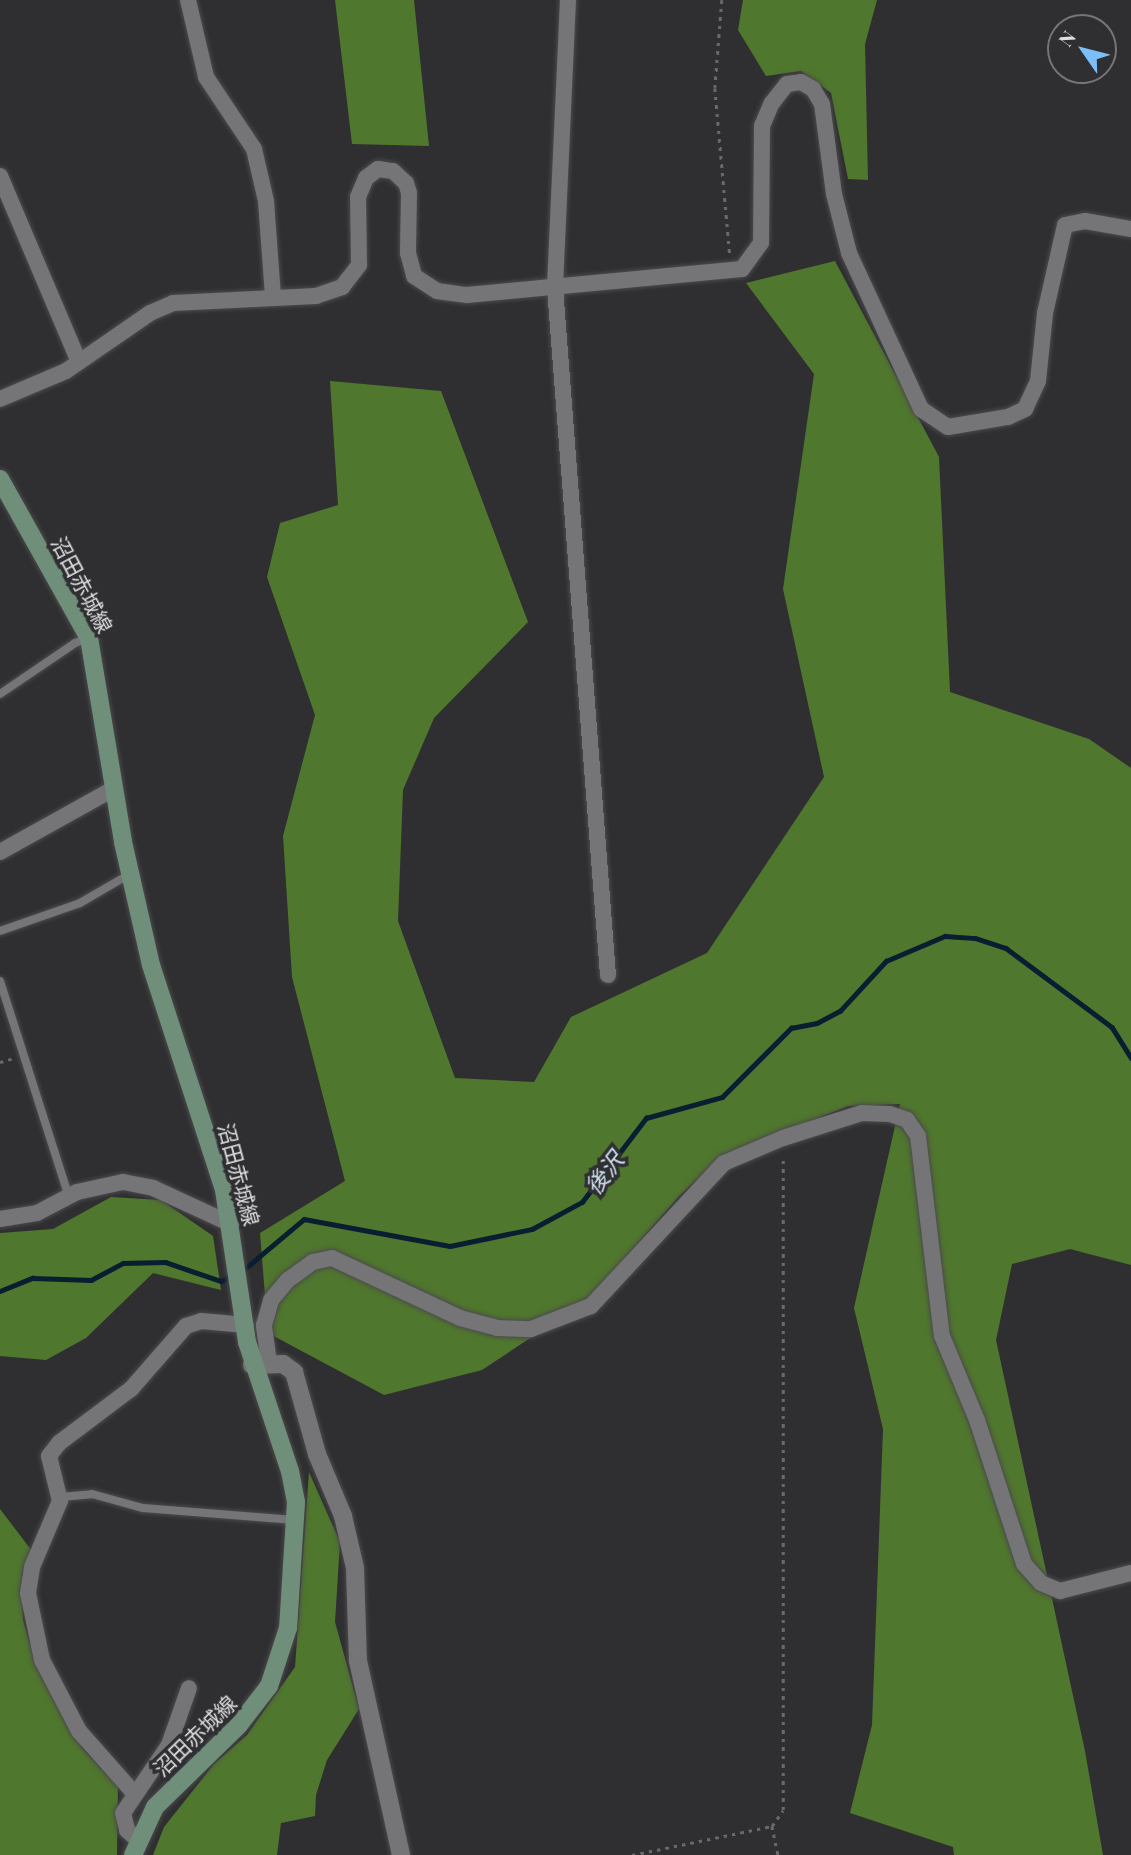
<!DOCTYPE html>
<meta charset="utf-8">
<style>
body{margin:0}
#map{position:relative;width:1131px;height:1855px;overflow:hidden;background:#2f2f31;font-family:"Playfair Display","Noto Sans JP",serif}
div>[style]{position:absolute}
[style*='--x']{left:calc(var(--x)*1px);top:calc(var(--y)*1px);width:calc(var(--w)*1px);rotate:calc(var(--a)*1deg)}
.forest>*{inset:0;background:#50772e}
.stream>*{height:4.5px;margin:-2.25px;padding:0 2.25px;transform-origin:2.25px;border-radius:2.25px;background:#091e30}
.path>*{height:2.5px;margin-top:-1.25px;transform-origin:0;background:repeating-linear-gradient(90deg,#69696b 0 3.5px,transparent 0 8.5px)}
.roads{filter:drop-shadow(0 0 2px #4b4a4c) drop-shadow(0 0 2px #4b4a4c)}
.service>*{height:8px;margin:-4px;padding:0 4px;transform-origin:4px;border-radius:4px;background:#757477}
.minor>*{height:16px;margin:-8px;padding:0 8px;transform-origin:8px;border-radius:8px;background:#757477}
.tertiary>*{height:18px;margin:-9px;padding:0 9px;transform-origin:9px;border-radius:9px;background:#757477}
.secondary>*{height:18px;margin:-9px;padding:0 9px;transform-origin:9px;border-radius:9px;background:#6f8f7b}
span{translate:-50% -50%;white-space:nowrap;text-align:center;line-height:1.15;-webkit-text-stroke:7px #2f2f31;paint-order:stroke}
.street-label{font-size:21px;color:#dedddf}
.water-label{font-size:23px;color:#d0e1f1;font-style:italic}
.north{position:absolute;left:1047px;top:14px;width:70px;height:70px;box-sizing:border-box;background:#2f2f31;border:2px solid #757577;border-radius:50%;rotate:305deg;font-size:19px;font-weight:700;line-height:28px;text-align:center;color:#dedddf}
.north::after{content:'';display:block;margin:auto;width:24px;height:32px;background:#7bbef8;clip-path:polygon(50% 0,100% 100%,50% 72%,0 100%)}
</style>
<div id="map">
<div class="forest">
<i style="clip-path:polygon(335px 0,414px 0,429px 146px,352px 144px)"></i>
<i style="clip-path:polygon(743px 0,877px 0,865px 44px,868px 180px,848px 179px,831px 93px,801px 71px,766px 76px,738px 30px)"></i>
<i style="clip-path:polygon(835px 261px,939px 457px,950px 692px,1089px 739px,1131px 768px,1131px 1265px,1070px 1249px,1012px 1264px,996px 1340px,1085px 1751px,1103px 1855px,954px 1855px,953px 1847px,850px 1813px,872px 1725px,883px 1429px,854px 1308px,900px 1104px,848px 1106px,722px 1156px,679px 1196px,589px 1299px,482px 1370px,384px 1395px,268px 1333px,260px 1233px,345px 1181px,292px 977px,283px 836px,315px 715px,267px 577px,280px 523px,338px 505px,330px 381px,441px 391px,528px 622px,434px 718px,403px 790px,398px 921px,455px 1078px,534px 1082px,571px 1017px,707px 953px,824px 777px,783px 589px,814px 374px,746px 283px)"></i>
<i style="clip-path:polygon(111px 1197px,161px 1200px,213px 1236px,221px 1290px,153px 1273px,86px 1338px,46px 1360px,0 1356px,0 1233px,53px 1229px)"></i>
<i style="clip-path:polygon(309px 1472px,340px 1542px,335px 1622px,359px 1709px,327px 1760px,316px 1795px,315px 1816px,281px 1823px,277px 1855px,153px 1855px,164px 1827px,214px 1764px,247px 1735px,295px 1667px)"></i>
<i style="clip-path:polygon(0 1509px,32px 1551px,22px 1574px,22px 1590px,23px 1620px,33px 1655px,82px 1748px,118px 1787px,117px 1855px,0 1855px)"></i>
</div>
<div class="stream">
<i style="--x:241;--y:1272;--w:82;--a:-40.1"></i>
<i style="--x:304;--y:1219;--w:148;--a:10.5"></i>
<i style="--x:450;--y:1246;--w:84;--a:-11.7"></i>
<i style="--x:532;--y:1229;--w:57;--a:-28.4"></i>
<i style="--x:582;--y:1202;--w:106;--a:-52.7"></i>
<i style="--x:646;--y:1118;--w:79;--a:-15.4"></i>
<i style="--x:722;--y:1097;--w:98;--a:-45"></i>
<i style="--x:791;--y:1028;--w:26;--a:-11"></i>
<i style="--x:817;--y:1023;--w:26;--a:-28"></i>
<i style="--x:840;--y:1011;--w:68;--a:-47.4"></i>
<i style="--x:886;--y:961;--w:64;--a:-23"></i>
<i style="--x:945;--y:936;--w:30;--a:4"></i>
<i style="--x:975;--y:938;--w:33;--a:18"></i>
<i style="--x:1006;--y:948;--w:132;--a:36.7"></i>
<i style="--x:1112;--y:1027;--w:36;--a:58"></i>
<i style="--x:0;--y:1291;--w:35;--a:-22"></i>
<i style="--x:33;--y:1278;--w:58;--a:2"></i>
<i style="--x:91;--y:1280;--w:36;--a:-28"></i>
<i style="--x:123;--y:1263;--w:42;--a:-1.4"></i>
<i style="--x:165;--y:1262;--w:59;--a:18.7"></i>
<i style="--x:221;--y:1281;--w:13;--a:-23"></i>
</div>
<div class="path">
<i style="--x:722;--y:0;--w:88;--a:94.5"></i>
<i style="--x:715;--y:88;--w:168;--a:84.9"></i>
<i style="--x:0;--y:1062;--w:15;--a:-16"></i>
<i style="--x:772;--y:1826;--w:30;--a:78"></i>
<i style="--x:632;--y:1855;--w:143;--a:-11.7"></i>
<i style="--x:772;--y:1826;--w:19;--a:-55"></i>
<i style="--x:783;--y:1810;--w:654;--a:-90"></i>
</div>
<div class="roads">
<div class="service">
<i style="--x:0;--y:694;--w:91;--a:-34.2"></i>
<i style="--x:75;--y:643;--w:15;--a:-20"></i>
<i style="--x:0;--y:931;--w:85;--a:-19.3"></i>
<i style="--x:80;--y:903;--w:58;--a:-30.1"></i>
<i style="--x:0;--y:981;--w:227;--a:72.3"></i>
<i style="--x:60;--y:1497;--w:32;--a:-5"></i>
<i style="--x:92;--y:1494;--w:53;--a:15.4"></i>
<i style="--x:143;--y:1508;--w:152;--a:4.5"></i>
</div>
<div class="minor">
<i style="--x:188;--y:0;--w:79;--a:76.8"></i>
<i style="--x:206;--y:77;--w:87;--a:56.3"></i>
<i style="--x:254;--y:149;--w:53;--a:77"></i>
<i style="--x:266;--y:201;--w:96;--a:85.8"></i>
<i style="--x:568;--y:0;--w:288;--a:92.6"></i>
<i style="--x:555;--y:288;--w:689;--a:85.59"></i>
<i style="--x:0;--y:176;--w:202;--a:67"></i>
<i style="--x:0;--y:399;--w:72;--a:-23"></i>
<i style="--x:66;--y:371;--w:102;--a:-34.6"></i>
<i style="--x:150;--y:313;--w:25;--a:-23"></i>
<i style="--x:173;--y:303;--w:143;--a:-2.8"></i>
<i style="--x:316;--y:296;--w:28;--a:-19"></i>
<i style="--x:342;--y:287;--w:28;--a:-52"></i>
<i style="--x:359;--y:265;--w:68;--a:-90.8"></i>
<i style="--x:358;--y:197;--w:21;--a:-67"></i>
<i style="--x:366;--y:178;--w:15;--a:-37"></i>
<i style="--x:378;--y:169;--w:15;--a:8"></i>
<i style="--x:393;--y:171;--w:18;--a:43"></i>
<i style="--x:406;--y:183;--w:10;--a:73"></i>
<i style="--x:409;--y:193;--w:60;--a:91"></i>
<i style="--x:408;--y:253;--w:24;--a:75"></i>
<i style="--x:414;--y:276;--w:27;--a:33"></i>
<i style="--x:437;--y:291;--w:30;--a:8"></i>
<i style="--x:467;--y:295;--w:276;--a:-5.4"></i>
<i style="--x:742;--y:269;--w:32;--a:-54"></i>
<i style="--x:761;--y:243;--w:117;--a:-89.5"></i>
<i style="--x:762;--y:126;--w:25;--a:-67"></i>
<i style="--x:772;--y:103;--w:24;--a:-52"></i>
<i style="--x:787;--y:84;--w:14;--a:-8"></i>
<i style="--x:801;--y:82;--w:14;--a:30"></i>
<i style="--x:813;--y:89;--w:17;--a:59"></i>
<i style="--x:822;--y:104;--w:91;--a:82.4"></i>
<i style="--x:834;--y:194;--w:61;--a:75.7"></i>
<i style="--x:849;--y:253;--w:172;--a:65.2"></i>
<i style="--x:921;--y:409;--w:32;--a:34"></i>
<i style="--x:948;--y:427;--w:61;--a:-9.5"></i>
<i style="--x:1008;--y:417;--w:19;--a:-25"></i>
<i style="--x:1025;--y:409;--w:31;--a:-65"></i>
<i style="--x:1038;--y:381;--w:68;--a:-84.1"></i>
<i style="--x:1045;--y:313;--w:90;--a:-77.2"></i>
<i style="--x:1065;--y:225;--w:20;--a:-11"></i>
<i style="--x:1085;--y:221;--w:47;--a:9.9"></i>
<i style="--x:0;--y:852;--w:129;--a:-29.1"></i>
<i style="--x:0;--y:1219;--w:37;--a:-9"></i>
<i style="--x:37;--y:1213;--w:45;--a:-27.7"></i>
<i style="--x:77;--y:1192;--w:47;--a:-12.3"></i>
<i style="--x:123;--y:1182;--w:31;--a:11"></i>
<i style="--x:153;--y:1188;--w:86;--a:24.8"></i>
<i style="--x:269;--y:1362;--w:37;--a:-98"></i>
<i style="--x:264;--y:1325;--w:26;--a:-74"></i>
<i style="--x:271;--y:1300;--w:26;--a:-50"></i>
<i style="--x:288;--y:1280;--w:31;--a:-36"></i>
<i style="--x:313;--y:1262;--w:19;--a:-12"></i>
<i style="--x:332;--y:1258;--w:141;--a:25.1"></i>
<i style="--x:460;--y:1318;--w:38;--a:15"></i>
<i style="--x:497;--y:1328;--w:34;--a:2"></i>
<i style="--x:531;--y:1329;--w:64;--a:-21"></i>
<i style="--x:591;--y:1306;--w:195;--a:-47.1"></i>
<i style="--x:724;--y:1163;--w:64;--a:-23"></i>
<i style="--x:783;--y:1138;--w:83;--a:-17.6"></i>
<i style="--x:862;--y:1113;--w:28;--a:2"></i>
<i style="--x:890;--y:1114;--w:18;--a:19"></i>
<i style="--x:907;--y:1120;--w:19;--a:55"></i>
<i style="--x:918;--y:1136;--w:201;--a:83.2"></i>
<i style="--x:942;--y:1336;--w:91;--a:67.4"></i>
<i style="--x:977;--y:1420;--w:151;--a:71.9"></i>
<i style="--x:1024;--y:1564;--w:25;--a:48"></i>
<i style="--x:1041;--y:1583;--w:21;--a:23"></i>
<i style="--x:1060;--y:1591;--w:73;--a:-14.2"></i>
<i style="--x:133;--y:1792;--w:81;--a:-131.5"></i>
<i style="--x:79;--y:1731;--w:80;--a:-117.5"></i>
<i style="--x:42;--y:1660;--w:68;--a:-101.8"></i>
<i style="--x:28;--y:1593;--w:26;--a:-81"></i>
<i style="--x:32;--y:1567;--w:72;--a:-67"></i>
<i style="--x:60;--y:1501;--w:46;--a:-103.7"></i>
<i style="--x:49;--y:1456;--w:16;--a:-52"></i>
<i style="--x:59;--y:1443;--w:90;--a:-36.9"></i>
<i style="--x:131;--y:1389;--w:84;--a:-48.9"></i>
<i style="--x:186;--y:1326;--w:16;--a:-18"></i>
<i style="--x:201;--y:1321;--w:45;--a:5.1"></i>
<i style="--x:138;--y:1840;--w:15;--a:-138"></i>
<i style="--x:127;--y:1830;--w:17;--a:-103"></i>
<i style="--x:123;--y:1813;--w:82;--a:-55.9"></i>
<i style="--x:169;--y:1745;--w:60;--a:-70.7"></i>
</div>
<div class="tertiary">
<i style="--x:252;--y:1365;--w:31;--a:-2"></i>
<i style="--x:283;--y:1364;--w:14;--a:36"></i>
<i style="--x:294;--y:1372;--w:85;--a:74.3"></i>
<i style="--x:317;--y:1454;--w:67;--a:67.2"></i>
<i style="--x:343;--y:1516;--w:53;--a:77"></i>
<i style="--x:355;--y:1568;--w:93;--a:88.2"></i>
<i style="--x:358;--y:1661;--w:199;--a:77.5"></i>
</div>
<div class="secondary">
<i style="--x:0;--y:479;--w:182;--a:60.8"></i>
<i style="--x:89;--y:638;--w:207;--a:80.5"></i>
<i style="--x:123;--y:842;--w:126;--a:77.2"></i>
<i style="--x:151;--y:965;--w:237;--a:72"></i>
<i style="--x:224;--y:1190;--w:154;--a:81.4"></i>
<i style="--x:247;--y:1342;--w:136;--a:71.6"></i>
<i style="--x:290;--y:1471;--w:32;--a:79"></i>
<i style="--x:296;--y:1502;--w:126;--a:93.6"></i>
<i style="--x:288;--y:1628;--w:61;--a:108.1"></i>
<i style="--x:269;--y:1686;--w:49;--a:127.6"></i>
<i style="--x:239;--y:1725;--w:117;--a:135.7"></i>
<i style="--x:155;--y:1807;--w:53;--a:114.6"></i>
</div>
</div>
<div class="street-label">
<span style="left:83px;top:584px;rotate:62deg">沼田赤城線</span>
<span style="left:240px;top:1174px;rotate:75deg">沼田赤城線</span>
<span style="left:194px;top:1735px;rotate:-44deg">沼田赤城線</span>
</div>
<div class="water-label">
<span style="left:604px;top:1173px;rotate:-52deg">後沢</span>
</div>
<div class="north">N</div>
</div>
